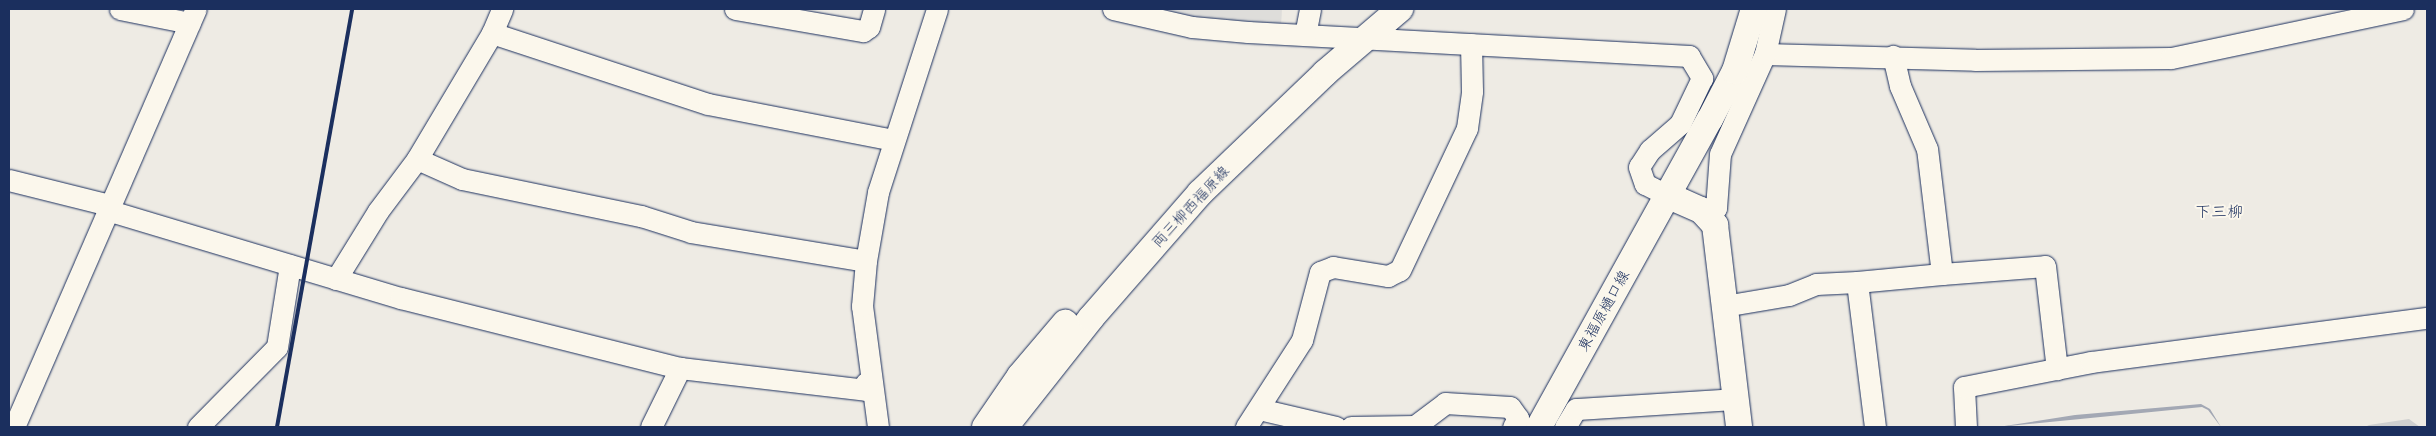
<!DOCTYPE html>
<meta charset="utf-8">
<style>
body{margin:0}
#map{position:relative;width:2436px;height:436px;overflow:hidden;background:#eeebe4;font-family:"Shantell Sans","Klee One",sans-serif}
div>[style]{position:absolute}
[style*='--x']{left:calc(var(--x)*1px);top:calc(var(--y)*1px);width:calc(var(--w)*1px);rotate:calc(var(--a)*1deg)}
.built>*{inset:0;background:#deddda}
.green>*{inset:0;background:#cecfcf}
.water>*{inset:0;background:#a3a8b4}
.roads{filter:drop-shadow(0 0 1px #1b2f5e) drop-shadow(0 0 1px #1b2f5e)}
.minor>*{height:21px;margin:-10.5px;padding:0 10.5px;transform-origin:10.5px;border-radius:10.5px;background:#fbf7ec}
.major>*{height:26px;margin:-13px;padding:0 13px;transform-origin:13px;border-radius:13px;background:#fbf7ec}
.rail>*{height:4px;margin:-2px;padding:0 2px;transform-origin:2px;border-radius:2px;background:#1b2f5e}
span{translate:-50% -50%;white-space:nowrap;text-align:center;line-height:1.15;-webkit-text-stroke:4px #fbf7ec;paint-order:stroke}
.street-label{font-size:15px;color:#1b2f5e}
.neighbourhood-label{font-size:16px;color:#1b2f5e}
.frame{position:absolute;inset:0;border:10px solid #1b2f5e;pointer-events:none}
</style>
<div id="map">
<div class="built">
<i style="clip-path:polygon(1134px 9px,1282px 9px,1281px 27px,1191px 20px)"></i>
</div>
<div class="green">
<i style="clip-path:polygon(2409px 419px,2420px 427px,2365px 427px,2369px 425px)"></i>
</div>
<div class="water">
<i style="clip-path:polygon(2201px 404px,2210px 409px,2221px 427px,2208px 410px,2202px 407px,1998px 427px,2075px 415px)"></i>
</div>
<div class="roads">
<div class="minor">
<i style="--x:120;--y:9;--w:71;--a:11.3"></i>
<i style="--x:735;--y:9;--w:130;--a:9.8"></i>
<i style="--x:863;--y:31;--w:7;--a:-34"></i>
<i style="--x:869;--y:27;--w:19;--a:-74"></i>
<i style="--x:1113;--y:9;--w:81;--a:12.8"></i>
<i style="--x:1192;--y:27;--w:56;--a:5.1"></i>
<i style="--x:1248;--y:32;--w:442;--a:3.1"></i>
<i style="--x:1689;--y:56;--w:26;--a:59"></i>
<i style="--x:1702;--y:78;--w:51;--a:115.6"></i>
<i style="--x:1680;--y:124;--w:40;--a:139"></i>
<i style="--x:1650;--y:150;--w:20;--a:123"></i>
<i style="--x:1639;--y:167;--w:18;--a:71"></i>
<i style="--x:1645;--y:184;--w:27;--a:27"></i>
<i style="--x:492;--y:33;--w:227;--a:18.2"></i>
<i style="--x:708;--y:104;--w:189;--a:11"></i>
<i style="--x:1305;--y:35;--w:26;--a:-79"></i>
<i style="--x:1765;--y:54;--w:210;--a:1.6"></i>
<i style="--x:1975;--y:60;--w:196;--a:-0.6"></i>
<i style="--x:2171;--y:58;--w:237;--a:-11.9"></i>
<i style="--x:417;--y:159;--w:49;--a:24"></i>
<i style="--x:462;--y:179;--w:183;--a:11.7"></i>
<i style="--x:641;--y:216;--w:52;--a:17.7"></i>
<i style="--x:691;--y:232;--w:177;--a:9.4"></i>
<i style="--x:9;--y:180;--w:103;--a:14"></i>
<i style="--x:107;--y:210;--w:307;--a:16.7"></i>
<i style="--x:401;--y:298;--w:288;--a:14.1"></i>
<i style="--x:680;--y:368;--w:187;--a:6.7"></i>
<i style="--x:866;--y:390;--w:7;--a:-90"></i>
<i style="--x:866;--y:383;--w:5;--a:-11"></i>
<i style="--x:1710;--y:216;--w:10;--a:-53"></i>
<i style="--x:1716;--y:208;--w:54;--a:-85.8"></i>
<i style="--x:1720;--y:154;--w:110;--a:-65.8"></i>
<i style="--x:1765;--y:54;--w:46;--a:-77.5"></i>
<i style="--x:1942;--y:274;--w:103;--a:-4.4"></i>
<i style="--x:2045;--y:266;--w:104;--a:83.4"></i>
<i style="--x:336;--y:279;--w:80;--a:-58.3"></i>
<i style="--x:378;--y:211;--w:65;--a:-53.1"></i>
<i style="--x:417;--y:159;--w:147;--a:-59.2"></i>
<i style="--x:492;--y:33;--w:26;--a:-67"></i>
<i style="--x:1724;--y:306;--w:66;--a:-9.6"></i>
<i style="--x:1789;--y:295;--w:29;--a:-22"></i>
<i style="--x:1816;--y:284;--w:41;--a:-2.8"></i>
<i style="--x:1259;--y:409;--w:79;--a:13.2"></i>
<i style="--x:14;--y:427;--w:456;--a:-66.5"></i>
<i style="--x:198;--y:427;--w:112;--a:-45.4"></i>
<i style="--x:277;--y:347;--w:83;--a:-81"></i>
<i style="--x:651;--y:427;--w:66;--a:-63.8"></i>
<i style="--x:878;--y:427;--w:122;--a:-97.5"></i>
<i style="--x:862;--y:306;--w:45;--a:-84.9"></i>
<i style="--x:866;--y:261;--w:70;--a:-80.1"></i>
<i style="--x:878;--y:192;--w:192;--a:-72.1"></i>
<i style="--x:1246;--y:427;--w:103;--a:-57.2"></i>
<i style="--x:1302;--y:340;--w:70;--a:-75.2"></i>
<i style="--x:1320;--y:272;--w:14;--a:-21"></i>
<i style="--x:1333;--y:267;--w:56;--a:9.3"></i>
<i style="--x:1388;--y:276;--w:13;--a:-27"></i>
<i style="--x:1400;--y:270;--w:157;--a:-64.7"></i>
<i style="--x:1467;--y:128;--w:37;--a:-82"></i>
<i style="--x:1472;--y:91;--w:47;--a:-91.2"></i>
<i style="--x:1351;--y:427;--w:64;--a:-0.9"></i>
<i style="--x:1415;--y:426;--w:38;--a:-37"></i>
<i style="--x:1445;--y:403;--w:65;--a:3.5"></i>
<i style="--x:1510;--y:407;--w:14;--a:54"></i>
<i style="--x:1518;--y:418;--w:10;--a:119"></i>
<i style="--x:1565;--y:427;--w:21;--a:-59"></i>
<i style="--x:1576;--y:409;--w:159;--a:-3.6"></i>
<i style="--x:1875;--y:427;--w:146;--a:-97.1"></i>
<i style="--x:1857;--y:282;--w:85;--a:-5.4"></i>
<i style="--x:1942;--y:274;--w:126;--a:-96.8"></i>
<i style="--x:1927;--y:149;--w:69;--a:-113.2"></i>
<i style="--x:1900;--y:86;--w:31;--a:-103"></i>
<i style="--x:1966;--y:427;--w:40;--a:-92.9"></i>
<i style="--x:1964;--y:387;--w:129;--a:-11.1"></i>
<i style="--x:2091;--y:362;--w:339;--a:-7.5"></i>
</div>
<div class="major">
<i style="--x:1669;--y:196;--w:35;--a:24"></i>
<i style="--x:1701;--y:210;--w:21;--a:47"></i>
<i style="--x:1715;--y:225;--w:203;--a:83.2"></i>
<i style="--x:985;--y:427;--w:62;--a:-55.5"></i>
<i style="--x:1020;--y:376;--w:70;--a:-49.7"></i>
<i style="--x:1005;--y:427;--w:139;--a:-51.7"></i>
<i style="--x:1091;--y:318;--w:166;--a:-48.9"></i>
<i style="--x:1200;--y:193;--w:173;--a:-43.8"></i>
<i style="--x:1325;--y:73;--w:99;--a:-40.5"></i>
<i style="--x:1539;--y:427;--w:352;--a:-61"></i>
<i style="--x:1710;--y:119;--w:54;--a:-62.5"></i>
<i style="--x:1735;--y:71;--w:65;--a:-73"></i>
</div>
</div>
<div class="rail">
<i style="--x:277;--y:427;--w:425;--a:-79.8"></i>
</div>
<div class="street-label">
<span style="left:1191px;top:207px;rotate:-47deg">両三柳西福原線</span>
<span style="left:1604px;top:311px;rotate:-61deg">東福原樋口線</span>
</div>
<div class="neighbourhood-label">
<span style="left:2219px;top:212px">下三柳</span>
</div>
<div class="frame"></div>
</div>
